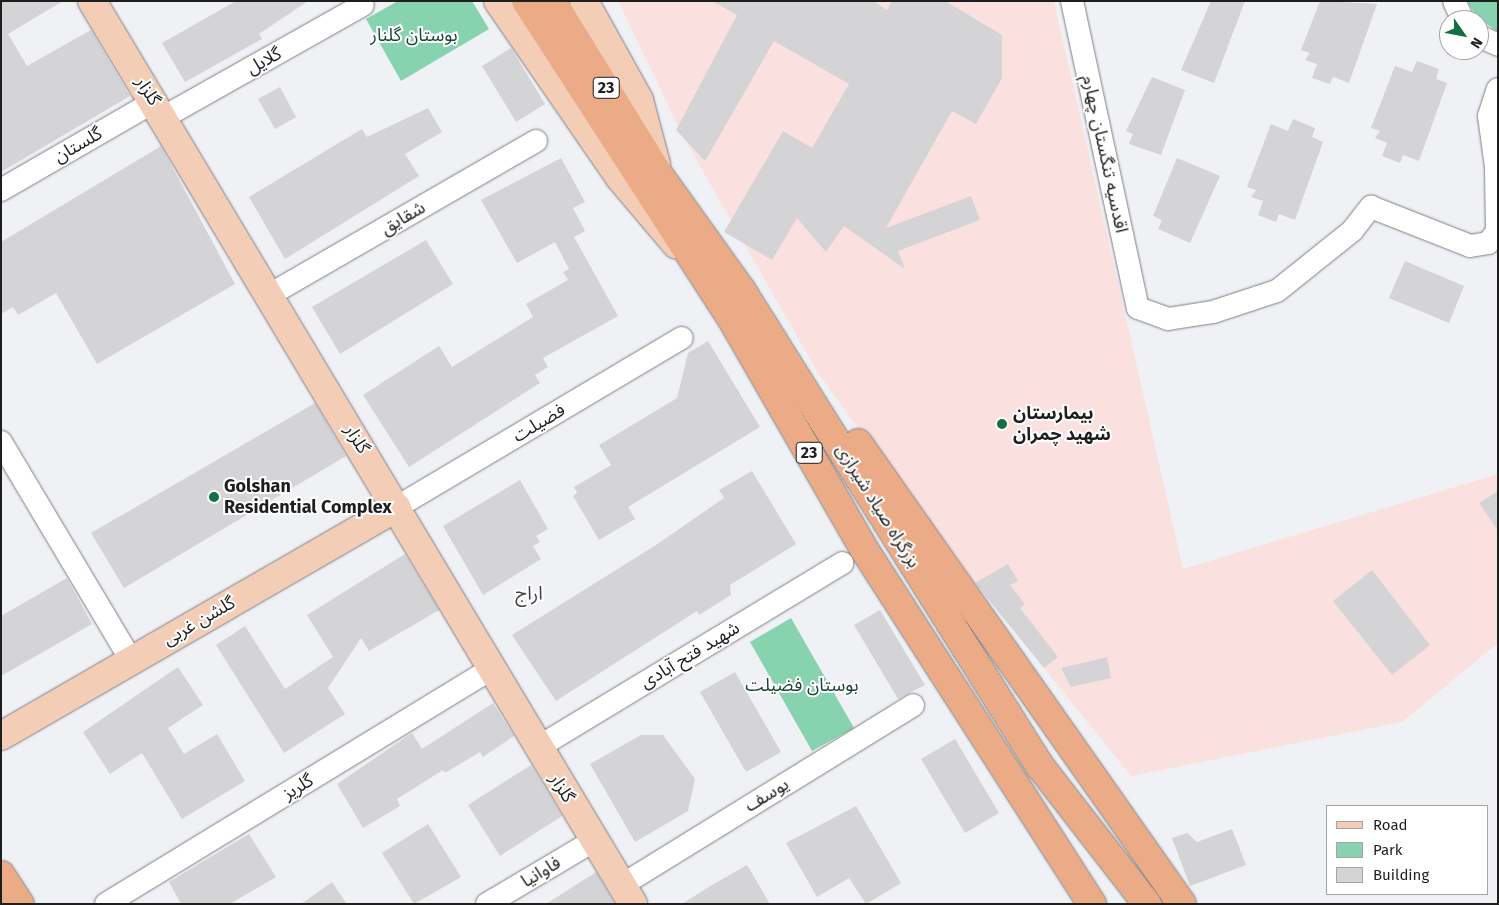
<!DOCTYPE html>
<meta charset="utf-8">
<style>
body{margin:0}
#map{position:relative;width:1499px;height:905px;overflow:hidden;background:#f0f1f5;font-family:"Fira Sans","Noto Sans Arabic",sans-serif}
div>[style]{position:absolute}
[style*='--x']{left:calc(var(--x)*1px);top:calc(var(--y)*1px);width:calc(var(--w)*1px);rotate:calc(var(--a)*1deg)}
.medical>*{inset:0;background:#fbe0e0}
.green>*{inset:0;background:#87d3b0}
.building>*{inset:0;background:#d4d4d7}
.roads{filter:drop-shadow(0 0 1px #7e7f82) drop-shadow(0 0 1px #7e7f82)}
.minor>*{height:22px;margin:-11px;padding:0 11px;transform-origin:11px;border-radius:11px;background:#fff}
.major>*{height:28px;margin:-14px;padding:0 14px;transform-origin:14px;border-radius:14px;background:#f3cdb6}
.highway>*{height:28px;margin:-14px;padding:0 14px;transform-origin:14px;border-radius:14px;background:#ebab86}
.dots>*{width:14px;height:14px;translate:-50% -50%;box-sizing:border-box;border:2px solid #fff;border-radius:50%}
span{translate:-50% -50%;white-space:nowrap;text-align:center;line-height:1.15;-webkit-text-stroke:4px #fff;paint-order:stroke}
.shield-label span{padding:1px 4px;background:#fff;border:1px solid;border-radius:4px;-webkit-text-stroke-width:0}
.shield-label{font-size:16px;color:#1e1e1f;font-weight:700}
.park-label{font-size:18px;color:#194634}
.street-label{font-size:18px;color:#1e1e1f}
.poi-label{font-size:18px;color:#1e1e1f;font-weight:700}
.left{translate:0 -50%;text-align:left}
.neighbourhood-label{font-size:19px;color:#3f4043}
.frame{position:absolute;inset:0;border:2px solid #1e1e1f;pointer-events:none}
.legend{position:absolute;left:1326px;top:805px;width:162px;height:90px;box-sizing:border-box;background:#fff;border:1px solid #a5a5a5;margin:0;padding:6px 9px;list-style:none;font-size:15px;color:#1e1e1f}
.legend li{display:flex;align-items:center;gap:10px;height:25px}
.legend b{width:25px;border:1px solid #a5a5a5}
.north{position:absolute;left:1439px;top:10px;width:50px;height:50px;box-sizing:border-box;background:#fff;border:1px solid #a5a5a5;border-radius:50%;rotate:123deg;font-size:14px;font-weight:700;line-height:20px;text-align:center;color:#1e1e1f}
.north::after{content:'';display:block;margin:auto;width:18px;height:22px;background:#146f42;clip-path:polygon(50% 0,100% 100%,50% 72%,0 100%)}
</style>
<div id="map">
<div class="medical">
<i style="clip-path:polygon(618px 1px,1054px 1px,1183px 569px,1498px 474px,1498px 643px,1402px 722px,1131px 776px,926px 522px,818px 373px,685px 140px)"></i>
</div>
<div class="green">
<i style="clip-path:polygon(398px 1px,472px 1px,489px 29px,401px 81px,366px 19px)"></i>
<i style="clip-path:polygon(1467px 1px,1498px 1px,1498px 32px,1477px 17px)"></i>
<i style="clip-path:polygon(791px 618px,854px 728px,812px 751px,750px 642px)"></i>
</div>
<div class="building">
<i style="clip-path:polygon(1px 1px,63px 1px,8px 34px,27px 66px,91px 30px,130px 96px,1px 172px)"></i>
<i style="clip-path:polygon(236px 1px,308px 1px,259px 34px,262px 39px,185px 82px,162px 43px)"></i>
<i style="clip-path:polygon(712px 1px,873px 1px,887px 10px,892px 1px,945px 1px,1002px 35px,1002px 78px,976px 124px,952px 111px,886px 228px,971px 196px,980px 220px,898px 251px,905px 269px,844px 226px,826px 252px,797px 218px,772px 260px,724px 232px,783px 131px,812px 148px,849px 84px,774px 41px,705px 161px,676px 130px,737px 15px)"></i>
<i style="clip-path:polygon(1211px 1px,1245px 1px,1214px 83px,1181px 70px)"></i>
<i style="clip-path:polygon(1320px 1px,1377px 4px,1349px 83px,1333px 77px,1330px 84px,1312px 78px,1317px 64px,1305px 60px,1310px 53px,1301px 50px)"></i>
<i style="clip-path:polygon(511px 48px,545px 104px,516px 122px,482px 66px)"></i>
<i style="clip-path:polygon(1417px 61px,1439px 69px,1436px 79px,1447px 83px,1419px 161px,1403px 155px,1400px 163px,1382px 156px,1387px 143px,1375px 138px,1380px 131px,1371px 128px,1395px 66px,1412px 72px)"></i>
<i style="clip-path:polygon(1152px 77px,1185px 90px,1161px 155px,1129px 144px,1133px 134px,1126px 131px)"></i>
<i style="clip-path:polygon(280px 87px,296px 117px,275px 129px,258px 99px)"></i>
<i style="clip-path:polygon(428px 108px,442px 132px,405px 154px,419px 176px,285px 259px,249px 197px,362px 129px,367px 137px)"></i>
<i style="clip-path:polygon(1293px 119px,1315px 128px,1312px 137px,1323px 142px,1295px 220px,1279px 214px,1276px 222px,1258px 215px,1263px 201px,1251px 197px,1256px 190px,1247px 187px,1271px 124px,1288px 131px)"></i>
<i style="clip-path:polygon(161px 146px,235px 284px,97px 364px,56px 293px,18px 315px,13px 307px,1px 314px,1px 242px)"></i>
<i style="clip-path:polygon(561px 158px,585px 202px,573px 208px,585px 231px,574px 237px,618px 316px,543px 358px,548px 367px,535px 375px,540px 383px,409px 467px,363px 395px,439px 346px,452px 367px,533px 317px,526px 304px,568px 280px,563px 272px,569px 269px,555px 242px,517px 263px,481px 200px)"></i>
<i style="clip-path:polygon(1177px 158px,1220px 176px,1190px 243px,1158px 229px,1162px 220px,1153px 216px)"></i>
<i style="clip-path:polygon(426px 240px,453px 284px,340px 354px,312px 307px)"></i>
<i style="clip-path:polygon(1405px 261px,1464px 286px,1449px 323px,1389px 298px)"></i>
<i style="clip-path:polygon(708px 341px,760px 427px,628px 507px,635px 519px,599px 540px,573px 496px,577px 493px,574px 487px,611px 465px,599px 445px,677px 398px,688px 353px)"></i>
<i style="clip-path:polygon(315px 403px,346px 456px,124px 588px,91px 533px)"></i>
<i style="clip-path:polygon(752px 471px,796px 544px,730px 585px,731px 595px,699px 615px,697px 611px,556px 701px,512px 635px,656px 545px,724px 498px,719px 490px)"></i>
<i style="clip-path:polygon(520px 480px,548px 529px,536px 536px,540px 542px,533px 546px,541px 559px,483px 595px,443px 526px)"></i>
<i style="clip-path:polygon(1498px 491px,1498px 531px,1479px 503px)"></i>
<i style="clip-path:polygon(405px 554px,439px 610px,369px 651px,361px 638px,328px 688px,345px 714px,284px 753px,216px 645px,245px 626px,285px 689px,333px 657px,307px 615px)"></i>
<i style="clip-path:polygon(1008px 564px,1018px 581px,1010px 585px,1025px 604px,1020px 608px,1058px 657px,1044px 668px,975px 583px)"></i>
<i style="clip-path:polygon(1372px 570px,1430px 645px,1392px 675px,1333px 601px)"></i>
<i style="clip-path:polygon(67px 578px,92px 624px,1px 676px,1px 616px)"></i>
<i style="clip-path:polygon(880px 610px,925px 685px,898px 699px,854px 625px)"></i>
<i style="clip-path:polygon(1107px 657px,1111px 678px,1071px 687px,1061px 668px)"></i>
<i style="clip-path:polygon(178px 667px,203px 705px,168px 728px,184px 754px,217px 734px,245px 781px,182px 819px,142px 753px,110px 774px,83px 732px)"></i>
<i style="clip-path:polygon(735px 672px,781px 752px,746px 772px,700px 692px)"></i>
<i style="clip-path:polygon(493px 703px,514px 736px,483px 757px,480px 752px,445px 773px,443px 770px,397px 799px,400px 806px,363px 828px,337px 784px,412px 733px,422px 749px)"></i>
<i style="clip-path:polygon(641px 735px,663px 735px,695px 779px,688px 811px,635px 842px,590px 764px)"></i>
<i style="clip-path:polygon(955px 739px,999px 813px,965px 833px,921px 759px)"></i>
<i style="clip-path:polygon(531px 765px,562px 816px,500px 856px,468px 805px)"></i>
<i style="clip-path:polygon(856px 806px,901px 883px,866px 904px,849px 878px,817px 897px,786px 843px)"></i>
<i style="clip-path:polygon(428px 824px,461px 877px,414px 904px,382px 853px)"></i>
<i style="clip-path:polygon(1232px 829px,1246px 865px,1190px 886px,1172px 838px,1187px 833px,1197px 842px)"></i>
<i style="clip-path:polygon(249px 834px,276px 877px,230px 904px,181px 904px,169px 882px)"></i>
<i style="clip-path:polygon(747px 865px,770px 904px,682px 904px,707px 888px)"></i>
<i style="clip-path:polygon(596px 872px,615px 904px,546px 904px)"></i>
<i style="clip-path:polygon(332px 882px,347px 904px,301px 904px)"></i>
</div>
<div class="roads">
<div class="minor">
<i style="--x:1072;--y:1;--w:314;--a:77.9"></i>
<i style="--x:1138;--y:308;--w:32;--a:20"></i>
<i style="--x:1168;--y:319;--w:46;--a:-8.8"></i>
<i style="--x:1213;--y:312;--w:67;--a:-18.2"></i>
<i style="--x:1277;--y:291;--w:96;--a:-38.7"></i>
<i style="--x:1352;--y:231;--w:31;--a:-52"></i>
<i style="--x:1371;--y:207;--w:106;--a:21.5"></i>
<i style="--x:1470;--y:246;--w:18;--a:-9"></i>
<i style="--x:1488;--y:243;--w:14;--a:-51"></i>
<i style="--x:1497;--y:232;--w:65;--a:-90.9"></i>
<i style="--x:1496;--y:167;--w:51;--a:-97.8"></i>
<i style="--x:1489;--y:116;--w:28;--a:-72"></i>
<i style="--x:1454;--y:1;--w:21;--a:65"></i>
<i style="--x:1479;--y:36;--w:21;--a:25"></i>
<i style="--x:164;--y:117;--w:228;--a:-29.4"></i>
<i style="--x:1;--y:190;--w:178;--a:-30"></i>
<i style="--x:271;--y:294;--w:306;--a:-30"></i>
<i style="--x:1;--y:442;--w:254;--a:59.2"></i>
<i style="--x:397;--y:507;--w:331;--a:-30.7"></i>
<i style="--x:537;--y:748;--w:357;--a:-31.2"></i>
<i style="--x:622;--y:885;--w:342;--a:-31.7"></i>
<i style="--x:106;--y:904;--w:450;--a:-31.4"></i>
<i style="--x:487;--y:904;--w:126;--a:-30.7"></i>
</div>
<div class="major">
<i style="--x:92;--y:1;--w:1053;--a:59.07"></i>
<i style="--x:498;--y:1;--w:215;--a:55.4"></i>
<i style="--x:620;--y:178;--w:87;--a:49.7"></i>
<i style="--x:584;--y:1;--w:113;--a:60.9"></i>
<i style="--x:639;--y:100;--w:66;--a:75.1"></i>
<i style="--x:1;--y:736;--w:457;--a:-30"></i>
</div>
<div class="highway">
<i style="--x:526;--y:1;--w:375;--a:57.1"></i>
<i style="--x:730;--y:316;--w:269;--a:60.1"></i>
<i style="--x:864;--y:549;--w:422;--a:57.3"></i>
<i style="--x:552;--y:1;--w:204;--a:58.4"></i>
<i style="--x:659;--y:175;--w:143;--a:54.4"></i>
<i style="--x:742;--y:291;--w:561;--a:57.9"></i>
<i style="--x:1040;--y:766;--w:175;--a:52.2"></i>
<i style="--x:858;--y:443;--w:563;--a:54.9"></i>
<i style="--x:1;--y:875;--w:35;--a:57"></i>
</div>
</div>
<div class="dots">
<i style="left:1002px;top:424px;background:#146f42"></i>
<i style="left:214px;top:497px;background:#146f42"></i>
</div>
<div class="shield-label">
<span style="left:606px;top:88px">23</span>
<span style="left:809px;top:453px">23</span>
</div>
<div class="park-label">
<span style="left:414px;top:35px">بوستان گلنار</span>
<span style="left:802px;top:685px">بوستان فضیلت</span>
</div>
<div class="street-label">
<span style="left:264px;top:61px;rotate:-29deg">گلایل</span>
<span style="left:148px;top:91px;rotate:58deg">گلزار</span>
<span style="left:78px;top:145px;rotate:-30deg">گلستان</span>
<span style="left:1105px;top:154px;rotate:78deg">اقدسیه تنگستان چهارم</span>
<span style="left:403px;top:218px;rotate:-30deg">شقایق</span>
<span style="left:539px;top:423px;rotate:-31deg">فضیلت</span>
<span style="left:357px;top:439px;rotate:59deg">گلزار</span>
<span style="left:878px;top:506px;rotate:58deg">بزرگراه صیاد شیرازی</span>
<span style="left:199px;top:621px;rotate:-30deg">گلشن غربی</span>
<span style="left:690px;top:655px;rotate:-31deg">شهید فتح آبادی</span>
<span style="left:298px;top:787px;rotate:-31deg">گلریز</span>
<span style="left:562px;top:788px;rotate:58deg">گلزار</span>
<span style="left:767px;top:795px;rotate:-32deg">یوسف</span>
<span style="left:541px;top:872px;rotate:-31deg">فاوانیا</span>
</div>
<div class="poi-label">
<span class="left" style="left:1013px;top:424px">بیمارستان<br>شهید چمران</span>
<span class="left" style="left:224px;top:497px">Golshan<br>Residential Complex</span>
</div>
<div class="neighbourhood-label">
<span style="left:529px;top:594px">اراج</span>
</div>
<div class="frame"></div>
<ul class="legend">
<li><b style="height:6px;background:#f3cdb6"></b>Road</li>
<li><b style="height:14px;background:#87d3b0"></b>Park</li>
<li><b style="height:14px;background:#d4d4d7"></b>Building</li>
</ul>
<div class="north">N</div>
</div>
